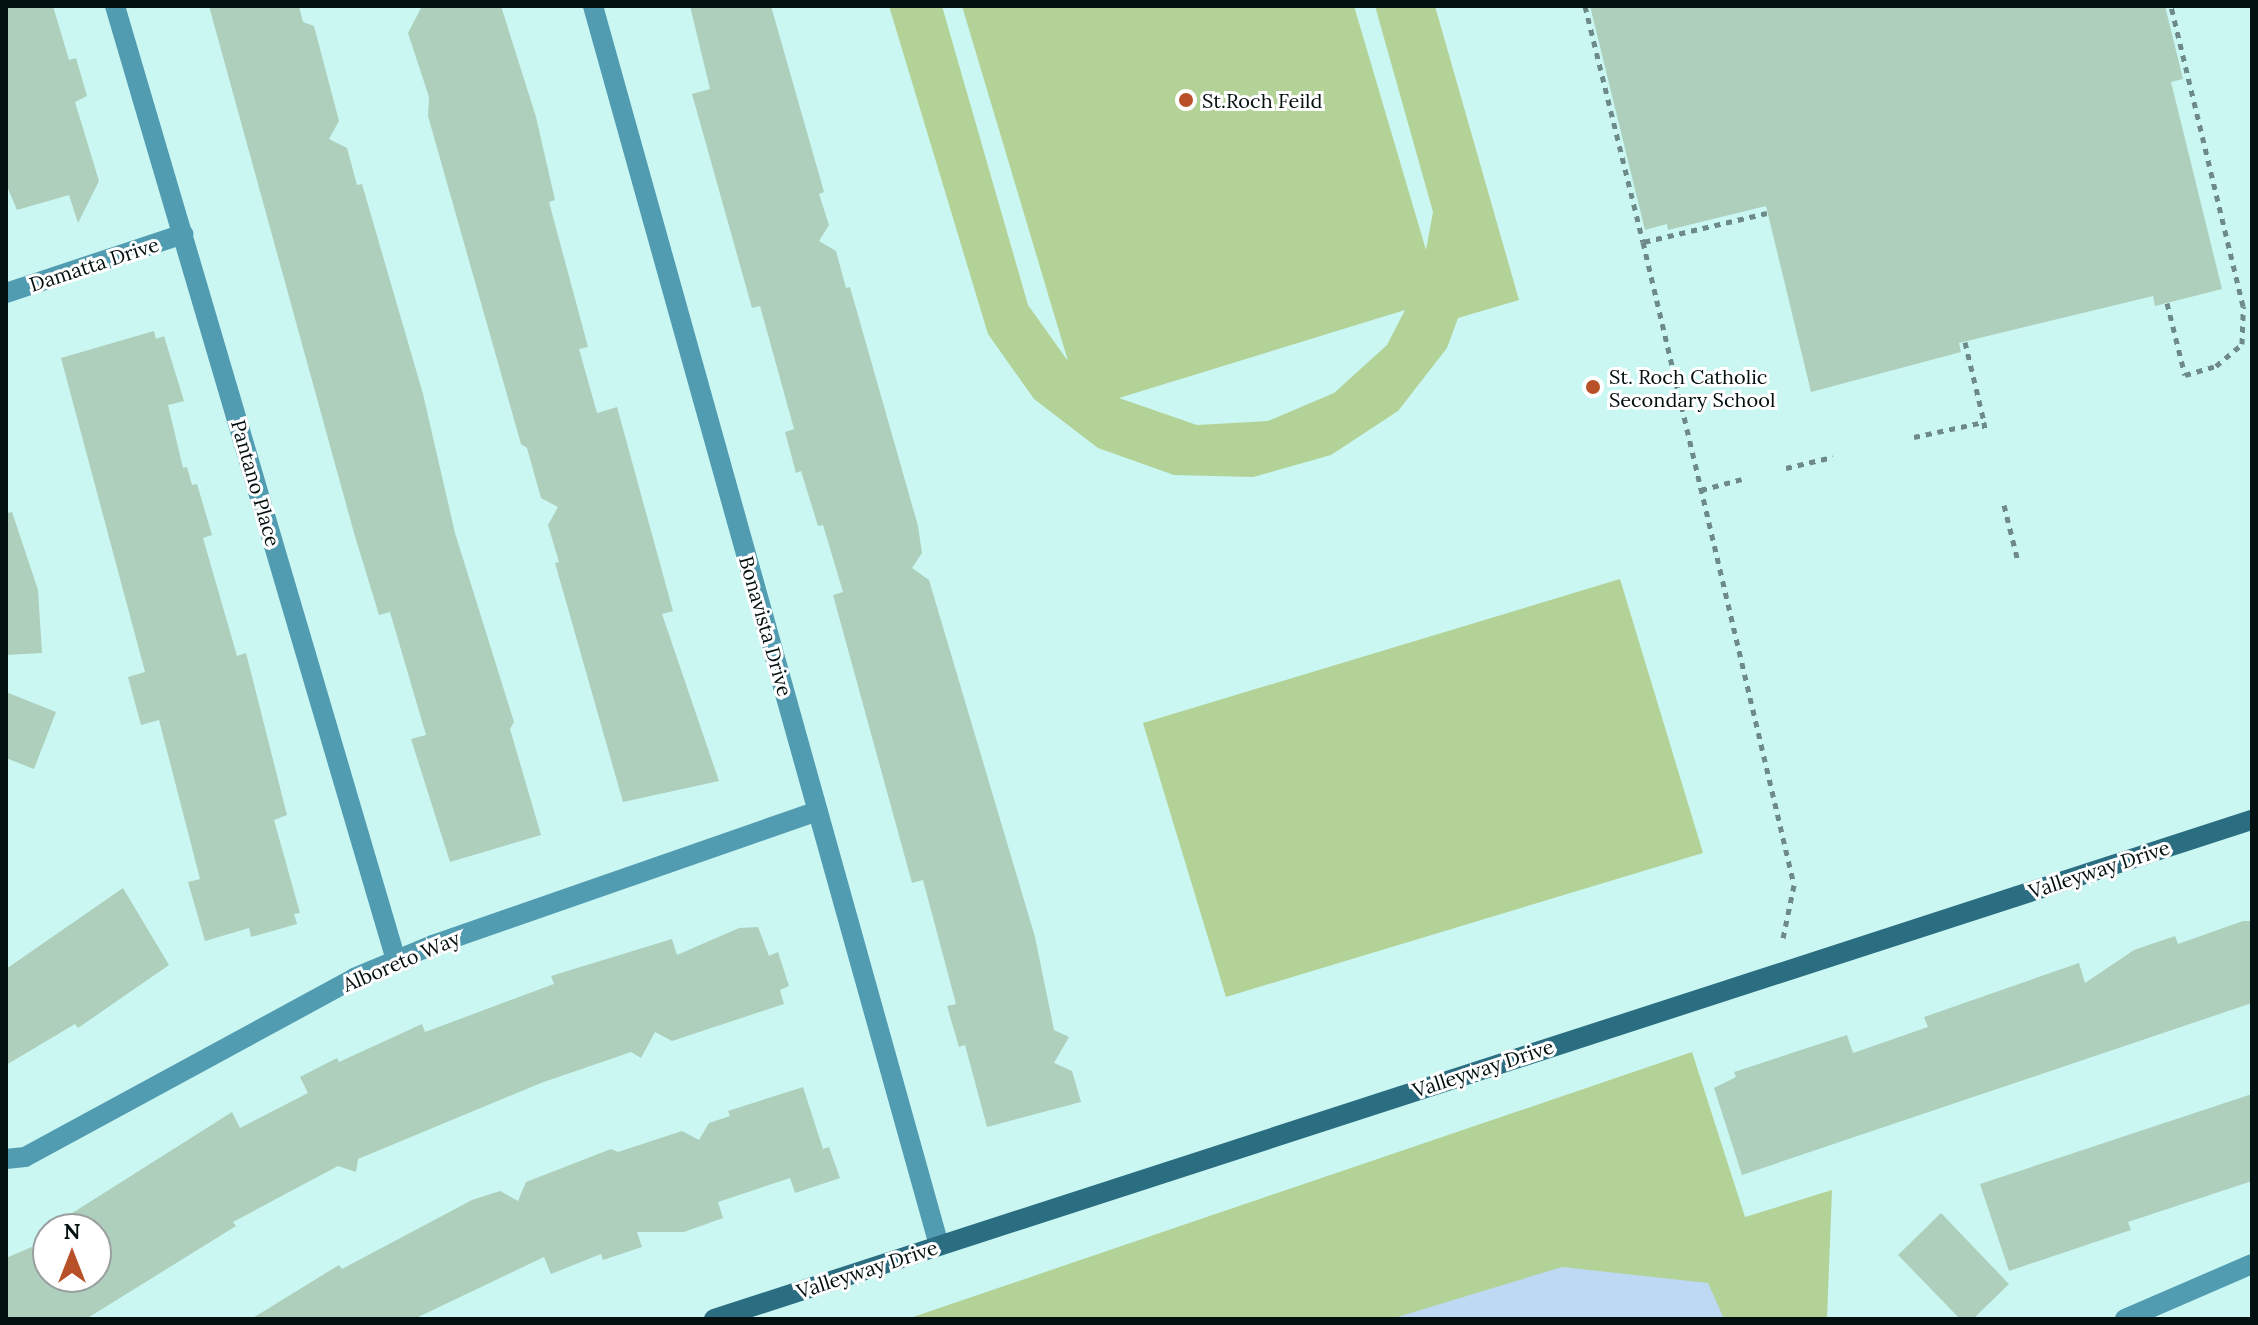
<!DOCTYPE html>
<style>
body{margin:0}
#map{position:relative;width:2258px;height:1325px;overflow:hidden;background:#cbf7f3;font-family:Lora,serif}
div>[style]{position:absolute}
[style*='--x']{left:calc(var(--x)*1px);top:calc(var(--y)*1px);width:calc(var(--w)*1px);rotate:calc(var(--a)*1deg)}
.green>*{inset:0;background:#b3d297}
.water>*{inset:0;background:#bed9f4}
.building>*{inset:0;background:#adcfbc}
.path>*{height:5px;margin-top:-2.5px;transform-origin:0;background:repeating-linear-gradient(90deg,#6d8a88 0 6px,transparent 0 12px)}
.street>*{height:20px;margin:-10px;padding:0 10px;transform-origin:10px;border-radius:10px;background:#529cb2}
.secondary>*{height:20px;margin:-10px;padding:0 10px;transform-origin:10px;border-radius:10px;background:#2b6e81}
.dots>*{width:22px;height:22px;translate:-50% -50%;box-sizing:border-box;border:4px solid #fff;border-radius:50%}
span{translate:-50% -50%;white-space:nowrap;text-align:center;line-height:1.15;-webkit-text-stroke:6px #fff;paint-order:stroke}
.poi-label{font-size:20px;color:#02100f}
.left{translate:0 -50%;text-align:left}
.street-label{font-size:20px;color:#02100f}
.frame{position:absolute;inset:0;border:8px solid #02100f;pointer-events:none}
.north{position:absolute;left:32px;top:1213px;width:80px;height:80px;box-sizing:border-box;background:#fff;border:2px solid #9a9f9f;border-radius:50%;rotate:0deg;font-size:22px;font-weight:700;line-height:32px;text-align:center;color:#02100f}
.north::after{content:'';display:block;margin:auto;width:28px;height:36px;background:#b85127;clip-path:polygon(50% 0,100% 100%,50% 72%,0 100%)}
</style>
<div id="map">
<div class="green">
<i style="clip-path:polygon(evenodd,889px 6px,942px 6px,1028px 305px,1068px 361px,962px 6px,1354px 6px,1426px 250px,1433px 212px,1375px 6px,1435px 6px,1519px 300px,1458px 318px,1447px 348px,1398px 411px,1331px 455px,1253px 477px,1174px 475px,1098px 448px,1034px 399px,988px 334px,889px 6px,1405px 310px,1387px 345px,1334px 393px,1268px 421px,1197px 425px,1119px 398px,1405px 310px)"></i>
<i style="clip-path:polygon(1620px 579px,1703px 853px,1226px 997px,1143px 723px)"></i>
<i style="clip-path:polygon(1692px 1052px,1745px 1217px,1832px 1190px,1827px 1319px,907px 1319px)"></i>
</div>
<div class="water">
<i style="clip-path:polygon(1562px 1267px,1708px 1283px,1724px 1319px,1391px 1319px)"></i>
</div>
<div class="building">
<i style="clip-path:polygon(6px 6px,53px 6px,69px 60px,76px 58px,87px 96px,75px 102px,99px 181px,78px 223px,69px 195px,17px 210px,6px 184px)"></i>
<i style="clip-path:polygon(209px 6px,299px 6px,303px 22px,314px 26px,339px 121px,329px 139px,347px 148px,357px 185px,362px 184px,423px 394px,455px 533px,514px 722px,510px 729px,541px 835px,450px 862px,411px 739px,426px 735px,390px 612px,379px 615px,354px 533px)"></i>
<i style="clip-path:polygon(422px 6px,501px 6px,536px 117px,555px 200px,549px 202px,588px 347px,579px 349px,597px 413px,617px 407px,673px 611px,662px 614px,719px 781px,623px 802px,555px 563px,559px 562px,548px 525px,558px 507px,541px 498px,527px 448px,521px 444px,428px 116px,429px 97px,408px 33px)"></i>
<i style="clip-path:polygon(690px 6px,771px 6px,824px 192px,819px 194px,829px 225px,819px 241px,836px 251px,846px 288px,850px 287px,918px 526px,922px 553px,912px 568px,929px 580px,1035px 937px,1054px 1030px,1069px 1037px,1054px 1063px,1072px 1071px,1081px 1102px,987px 1127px,965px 1045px,959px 1047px,947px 1006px,956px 1004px,923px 880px,912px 883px,833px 595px,843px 592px,823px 525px,818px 526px,801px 471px,796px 473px,785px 432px,794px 429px,760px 306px,752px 308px,692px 94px,710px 89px)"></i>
<i style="clip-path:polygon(1590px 6px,2165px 6px,2183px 79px,2171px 82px,2222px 289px,2155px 306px,2153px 296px,1959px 343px,1961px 352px,1811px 392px,1766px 206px,1668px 230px,1667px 224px,1645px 230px)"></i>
<i style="clip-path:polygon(154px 331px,156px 339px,164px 336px,184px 401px,168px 405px,183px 468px,187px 467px,192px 485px,197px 484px,212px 535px,203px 538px,237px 656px,246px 653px,287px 815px,274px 820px,300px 913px,294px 914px,297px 924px,251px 937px,249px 928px,205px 941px,188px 882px,200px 879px,159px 720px,141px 725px,128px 677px,145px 672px,61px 358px)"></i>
<i style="clip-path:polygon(12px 512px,38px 590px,42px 653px,6px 655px,6px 513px)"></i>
<i style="clip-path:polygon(6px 692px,56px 712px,34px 769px,6px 758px)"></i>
<i style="clip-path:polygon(123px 888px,169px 965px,78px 1028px,75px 1024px,6px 1065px,6px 969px)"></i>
<i style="clip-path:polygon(2243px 921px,2252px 921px,2252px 1003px,1742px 1175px,1714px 1088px,1736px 1077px,1734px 1072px,1847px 1035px,1853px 1053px,1928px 1027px,1924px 1017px,2079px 963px,2085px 983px,2134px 950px,2175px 936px,2178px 944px)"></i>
<i style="clip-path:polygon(758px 927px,769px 956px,778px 952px,789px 986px,780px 990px,784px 1004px,672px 1041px,655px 1032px,641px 1058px,631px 1052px,541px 1083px,358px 1159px,356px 1172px,338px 1166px,233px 1222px,236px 1226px,86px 1319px,6px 1319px,6px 1258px,48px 1240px,48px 1277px,96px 1277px,96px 1229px,47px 1229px,232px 1112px,240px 1128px,308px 1093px,300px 1077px,337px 1058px,339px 1062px,422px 1024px,425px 1032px,554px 984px,551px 976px,672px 939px,677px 955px,739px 928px)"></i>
<i style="clip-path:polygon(803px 1087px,823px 1149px,829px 1147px,840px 1178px,795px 1193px,790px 1178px,718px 1202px,723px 1218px,684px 1232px,637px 1232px,642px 1247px,603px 1260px,601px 1254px,551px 1274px,544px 1257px,414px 1319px,251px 1319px,339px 1265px,342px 1269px,472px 1200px,500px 1191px,518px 1201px,526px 1182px,611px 1149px,618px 1152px,682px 1131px,699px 1140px,709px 1123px,730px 1116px,728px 1111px)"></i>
<i style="clip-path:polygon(2252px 1094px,2252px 1181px,2128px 1222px,2131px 1230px,2009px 1271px,1980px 1184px)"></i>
<i style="clip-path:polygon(1941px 1213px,2009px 1284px,1973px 1319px,1960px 1319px,1898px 1255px)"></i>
</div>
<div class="path">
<i style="--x:1585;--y:6;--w:243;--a:76.2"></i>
<i style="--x:1767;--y:213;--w:127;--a:166.8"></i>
<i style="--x:1643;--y:242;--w:660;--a:76.78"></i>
<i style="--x:1794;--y:885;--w:54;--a:101.7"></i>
<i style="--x:2167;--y:303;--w:74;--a:76"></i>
<i style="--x:2185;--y:375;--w:32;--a:-16"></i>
<i style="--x:2216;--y:366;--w:34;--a:-40"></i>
<i style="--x:2242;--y:344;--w:38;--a:-88"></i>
<i style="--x:2243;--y:306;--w:309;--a:-103.5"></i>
<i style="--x:1965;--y:342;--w:82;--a:76.6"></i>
<i style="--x:1914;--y:437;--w:72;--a:-12.1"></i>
<i style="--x:1984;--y:422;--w:8;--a:83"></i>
<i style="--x:1786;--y:468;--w:48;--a:-13.2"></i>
<i style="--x:1701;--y:490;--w:42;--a:-15"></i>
<i style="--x:2004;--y:505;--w:58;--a:76"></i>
</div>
<div class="street">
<i style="--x:115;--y:6;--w:995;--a:73.59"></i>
<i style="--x:593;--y:6;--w:1286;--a:74.4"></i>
<i style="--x:6;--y:293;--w:187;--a:-18.4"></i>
<i style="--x:6;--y:1159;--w:19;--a:-6"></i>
<i style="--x:25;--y:1157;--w:375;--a:-28.5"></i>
<i style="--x:354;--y:978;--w:86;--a:-22.7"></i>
<i style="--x:433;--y:945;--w:407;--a:-19.2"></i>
<i style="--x:2125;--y:1319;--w:138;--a:-23.4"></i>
</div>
<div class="secondary">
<i style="--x:714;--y:1319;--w:1617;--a:-17.98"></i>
</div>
<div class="dots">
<i style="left:1186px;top:100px;background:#b85127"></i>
<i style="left:1593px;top:387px;background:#b85127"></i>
</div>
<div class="poi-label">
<span class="left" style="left:1202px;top:100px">St.Roch Feild</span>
<span class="left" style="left:1609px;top:388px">St. Roch Catholic<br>Secondary School</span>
</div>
<div class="street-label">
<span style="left:94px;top:264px;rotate:-18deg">Damatta Drive</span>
<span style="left:256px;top:483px;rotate:74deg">Pantano Place</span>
<span style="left:766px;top:626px;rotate:74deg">Bonavista Drive</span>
<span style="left:2099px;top:869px;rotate:-18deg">Valleyway Drive</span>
<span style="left:401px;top:961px;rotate:-23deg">Alboreto Way</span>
<span style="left:1483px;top:1068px;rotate:-18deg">Valleyway Drive</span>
<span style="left:867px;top:1269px;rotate:-18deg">Valleyway Drive</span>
</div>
<div class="frame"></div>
<div class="north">N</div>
</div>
